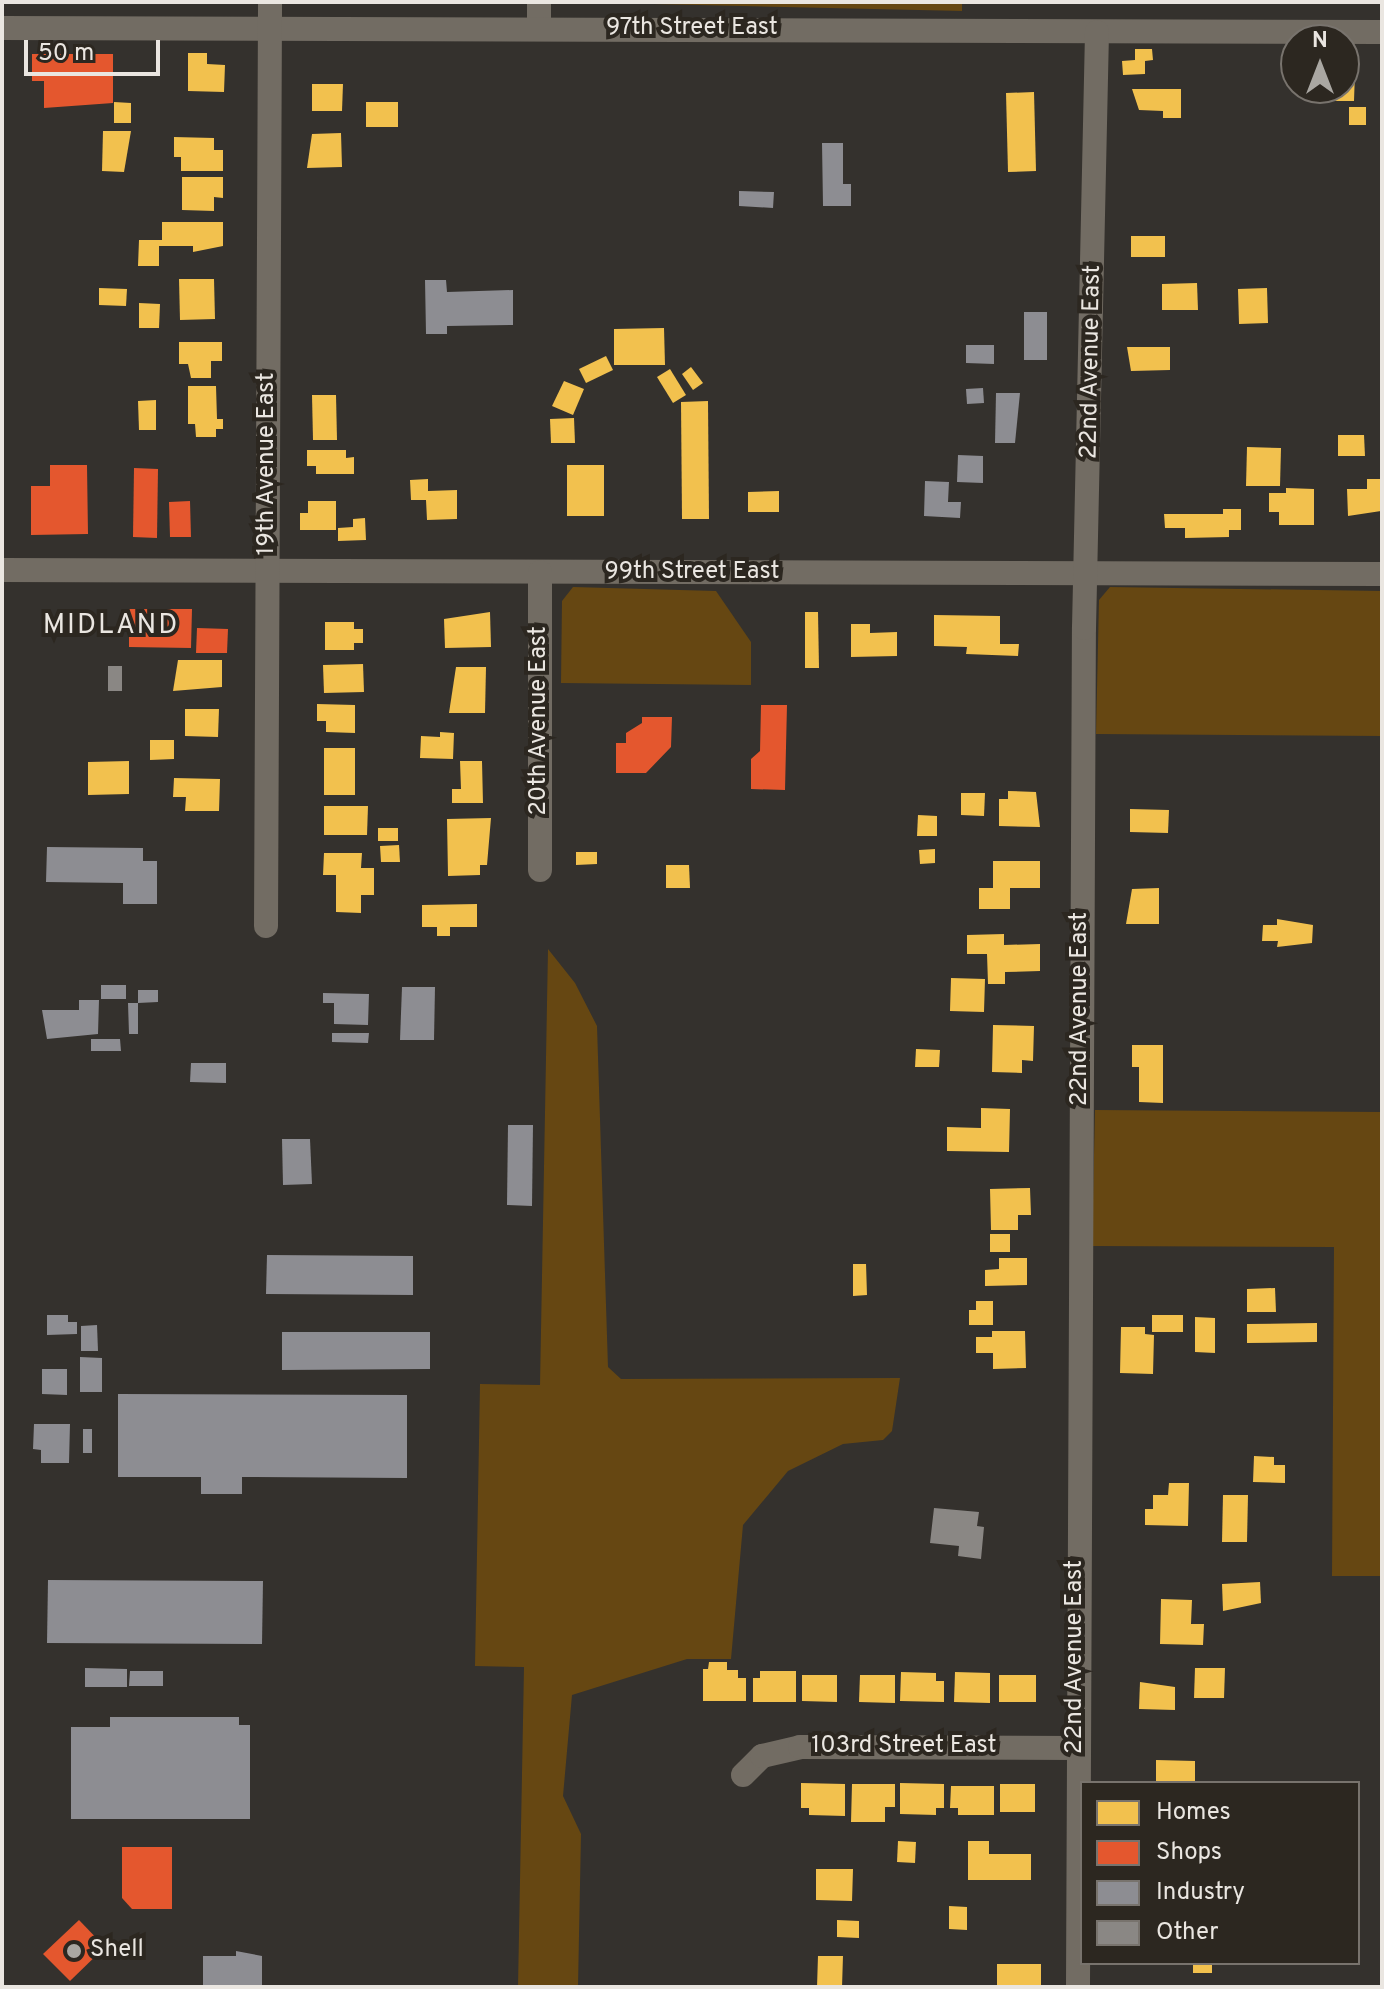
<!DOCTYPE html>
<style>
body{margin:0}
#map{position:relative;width:1384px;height:1989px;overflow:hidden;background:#34312d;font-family:Overpass,sans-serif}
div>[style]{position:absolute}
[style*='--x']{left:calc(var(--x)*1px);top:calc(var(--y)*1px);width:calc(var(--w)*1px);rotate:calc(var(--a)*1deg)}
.green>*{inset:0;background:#664712}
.homes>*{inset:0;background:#f2c14e}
.shops>*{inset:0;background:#e4572e}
.industry>*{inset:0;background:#8d8d92}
.building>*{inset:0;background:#8a8784}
.minor>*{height:24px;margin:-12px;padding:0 12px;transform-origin:12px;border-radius:12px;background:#726c63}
.dots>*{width:22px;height:22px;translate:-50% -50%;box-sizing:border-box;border:4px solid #2c2720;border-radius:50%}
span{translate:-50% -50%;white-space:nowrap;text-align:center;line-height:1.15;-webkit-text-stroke:8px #2c2720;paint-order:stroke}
.street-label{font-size:24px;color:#eae6e1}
.poi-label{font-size:24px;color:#eae6e1}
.left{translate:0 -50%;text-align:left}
.quarter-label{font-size:28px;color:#eae6e1;letter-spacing:2px}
.frame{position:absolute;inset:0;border:4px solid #eae6e1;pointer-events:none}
.legend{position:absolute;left:1080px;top:1781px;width:280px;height:184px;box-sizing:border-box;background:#2c2720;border:2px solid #78736d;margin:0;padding:10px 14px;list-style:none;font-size:24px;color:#eae6e1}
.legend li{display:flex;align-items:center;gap:16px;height:40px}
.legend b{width:40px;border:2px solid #78736d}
.north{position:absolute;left:1280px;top:24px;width:80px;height:80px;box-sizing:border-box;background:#2c2720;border:2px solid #78736d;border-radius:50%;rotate:0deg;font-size:22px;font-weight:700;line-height:32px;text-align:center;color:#eae6e1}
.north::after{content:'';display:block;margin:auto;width:28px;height:36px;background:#aaa7a2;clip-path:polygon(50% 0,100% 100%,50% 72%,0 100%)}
.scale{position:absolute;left:24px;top:40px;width:136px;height:36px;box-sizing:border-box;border:4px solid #eae6e1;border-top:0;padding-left:10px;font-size:24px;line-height:28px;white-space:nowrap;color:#eae6e1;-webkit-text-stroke:6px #2c2720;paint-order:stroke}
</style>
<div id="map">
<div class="green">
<i style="clip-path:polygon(565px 2px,962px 2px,962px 11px)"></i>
<i style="clip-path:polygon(573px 587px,716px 591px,751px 642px,751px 685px,561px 683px,562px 601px)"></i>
<i style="clip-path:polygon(1110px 587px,1382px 591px,1382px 736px,1096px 734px,1099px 600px)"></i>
<i style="clip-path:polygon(548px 949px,575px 983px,597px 1026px,608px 1367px,621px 1379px,900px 1378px,892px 1431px,883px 1440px,843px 1444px,788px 1471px,743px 1525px,731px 1659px,687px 1659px,572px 1695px,563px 1796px,581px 1834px,578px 1987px,518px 1987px,524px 1667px,475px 1666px,480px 1384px,540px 1385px)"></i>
<i style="clip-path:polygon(1095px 1110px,1382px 1112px,1382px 1576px,1332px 1576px,1334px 1247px,1092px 1246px)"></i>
</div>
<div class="homes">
<i style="clip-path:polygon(1135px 49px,1152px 49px,1153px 60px,1145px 61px,1145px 74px,1123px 75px,1122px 61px,1135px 60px)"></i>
<i style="clip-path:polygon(188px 53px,207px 53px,207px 64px,225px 65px,224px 92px,188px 91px)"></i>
<i style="clip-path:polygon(1344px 71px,1355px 72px,1354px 101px,1332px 101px,1333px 88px,1344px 88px)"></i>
<i style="clip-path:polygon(312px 84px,343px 84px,342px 111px,312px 111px)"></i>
<i style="clip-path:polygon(1132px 89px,1181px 89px,1181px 118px,1163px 118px,1163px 111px,1139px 110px)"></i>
<i style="clip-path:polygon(1034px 92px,1036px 171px,1008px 172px,1006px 93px)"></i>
<i style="clip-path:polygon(114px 102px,131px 103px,131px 123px,114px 123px)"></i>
<i style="clip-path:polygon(366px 102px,398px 102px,398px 127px,366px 127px)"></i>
<i style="clip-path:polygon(1349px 107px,1366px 107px,1366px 125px,1349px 125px)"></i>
<i style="clip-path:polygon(103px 131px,131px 131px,124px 172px,102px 171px)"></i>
<i style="clip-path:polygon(341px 133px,342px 167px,307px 168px,312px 134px)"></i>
<i style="clip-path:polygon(174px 137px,214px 138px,214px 150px,223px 150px,223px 171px,181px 171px,181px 157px,174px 157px)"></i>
<i style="clip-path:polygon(182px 177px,223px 177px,223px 198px,214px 197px,214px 211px,182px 210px)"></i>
<i style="clip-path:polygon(162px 222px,223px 222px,223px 246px,193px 252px,193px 246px,159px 246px,159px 266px,138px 266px,139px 240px,162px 240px)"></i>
<i style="clip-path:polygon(1131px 236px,1165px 236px,1165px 257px,1131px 257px)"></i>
<i style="clip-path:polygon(179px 279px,214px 279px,215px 319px,180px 320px)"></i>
<i style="clip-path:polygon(1197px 283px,1198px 310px,1162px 310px,1162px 284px)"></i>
<i style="clip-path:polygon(99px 288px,127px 289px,126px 306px,99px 305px)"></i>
<i style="clip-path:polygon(1267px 288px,1268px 323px,1239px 324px,1238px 289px)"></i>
<i style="clip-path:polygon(139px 303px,160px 304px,159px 328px,139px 328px)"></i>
<i style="clip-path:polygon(664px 328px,665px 365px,614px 365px,614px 329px)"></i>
<i style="clip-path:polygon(179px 342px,222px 342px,222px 361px,211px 361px,211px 378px,191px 378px,188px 364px,179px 364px)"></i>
<i style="clip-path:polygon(1127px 347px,1170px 347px,1170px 370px,1131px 371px)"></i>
<i style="clip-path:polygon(606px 356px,613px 370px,586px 383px,579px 369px)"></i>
<i style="clip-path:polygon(691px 367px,703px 383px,693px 390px,682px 374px)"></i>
<i style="clip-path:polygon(670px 369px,686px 395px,673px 403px,657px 377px)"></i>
<i style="clip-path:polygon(564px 381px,584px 389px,573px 415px,552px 406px)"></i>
<i style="clip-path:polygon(188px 386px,216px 386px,217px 419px,223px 419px,223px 429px,216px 429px,216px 437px,196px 437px,195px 424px,188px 424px)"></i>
<i style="clip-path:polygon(312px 395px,336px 395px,337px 440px,313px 440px)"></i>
<i style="clip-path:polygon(156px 400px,156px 430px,139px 430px,138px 401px)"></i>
<i style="clip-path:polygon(708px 401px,709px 519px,682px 519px,681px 402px)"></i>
<i style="clip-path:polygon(574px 418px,575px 443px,551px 443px,550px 419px)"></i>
<i style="clip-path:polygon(1338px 435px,1364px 435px,1365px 456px,1338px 456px)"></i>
<i style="clip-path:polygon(1247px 447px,1281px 448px,1280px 486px,1246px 486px)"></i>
<i style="clip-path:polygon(307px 450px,346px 450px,346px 458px,354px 457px,354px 474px,316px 474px,316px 466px,307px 466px)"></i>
<i style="clip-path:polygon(567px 465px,604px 465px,604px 516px,567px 516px)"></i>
<i style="clip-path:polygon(428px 479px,428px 491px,457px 490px,457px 519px,427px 520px,426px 500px,411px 500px,410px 480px)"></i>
<i style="clip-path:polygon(1367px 479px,1381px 479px,1381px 511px,1348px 516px,1347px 489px,1367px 489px)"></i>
<i style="clip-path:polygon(1286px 488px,1314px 489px,1314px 525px,1279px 525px,1279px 512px,1269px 512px,1269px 493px,1286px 493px)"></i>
<i style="clip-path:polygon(779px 491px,779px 512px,748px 512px,748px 492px)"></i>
<i style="clip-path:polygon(308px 501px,336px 501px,336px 530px,300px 530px,300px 513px,308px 513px)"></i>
<i style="clip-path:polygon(1223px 509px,1241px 509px,1241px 530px,1229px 530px,1229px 537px,1185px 538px,1185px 528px,1165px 528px,1164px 514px,1223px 514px)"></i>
<i style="clip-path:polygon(365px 518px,366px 540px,338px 541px,338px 528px,353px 527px,353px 519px)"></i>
<i style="clip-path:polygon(490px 612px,491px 647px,445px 648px,444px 619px)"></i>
<i style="clip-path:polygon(805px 612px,818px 612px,819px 668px,805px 668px)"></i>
<i style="clip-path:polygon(934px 615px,1000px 616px,1000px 644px,1019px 644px,1018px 656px,966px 654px,967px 647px,934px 646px)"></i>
<i style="clip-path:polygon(325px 622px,354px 622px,354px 629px,363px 629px,363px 643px,354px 643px,354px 650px,325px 650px)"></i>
<i style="clip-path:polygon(851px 624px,870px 624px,870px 633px,897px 632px,897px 656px,851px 657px)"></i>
<i style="clip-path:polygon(178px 660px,222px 660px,222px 687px,173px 691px)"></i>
<i style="clip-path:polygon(363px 664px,364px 692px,324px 693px,323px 665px)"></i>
<i style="clip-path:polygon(456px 667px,486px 667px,485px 713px,449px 713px)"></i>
<i style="clip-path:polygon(317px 704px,355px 705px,355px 733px,326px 732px,326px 721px,317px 721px)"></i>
<i style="clip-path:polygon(185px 709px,219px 709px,218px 737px,185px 736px)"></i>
<i style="clip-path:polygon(440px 732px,454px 733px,453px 759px,420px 758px,421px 736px,440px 737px)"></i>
<i style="clip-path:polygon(150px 740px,174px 740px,174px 759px,150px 760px)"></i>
<i style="clip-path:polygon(324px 748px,355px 748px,355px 795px,324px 795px)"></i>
<i style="clip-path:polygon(129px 761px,129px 794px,88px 795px,88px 762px)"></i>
<i style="clip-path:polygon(460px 761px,482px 761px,483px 803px,452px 803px,452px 789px,461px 789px)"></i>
<i style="clip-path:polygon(174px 778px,220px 779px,219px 811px,185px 811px,186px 797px,173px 797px)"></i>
<i style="clip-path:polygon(1008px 791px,1036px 792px,1040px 827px,999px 826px,999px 799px,1008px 799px)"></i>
<i style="clip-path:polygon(961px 793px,985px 793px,984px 816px,961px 815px)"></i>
<i style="clip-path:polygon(324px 806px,368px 806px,367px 835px,324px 835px)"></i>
<i style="clip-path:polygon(1130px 809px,1169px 810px,1168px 833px,1130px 832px)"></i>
<i style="clip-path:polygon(918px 815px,937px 816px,937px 836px,917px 836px)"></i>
<i style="clip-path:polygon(491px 818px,487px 865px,480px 865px,480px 875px,448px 876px,447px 819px)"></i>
<i style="clip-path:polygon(378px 828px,398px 828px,398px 841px,378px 841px)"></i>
<i style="clip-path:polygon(399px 845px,400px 862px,381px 862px,380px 846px)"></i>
<i style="clip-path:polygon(935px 849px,935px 863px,920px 864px,919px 850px)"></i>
<i style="clip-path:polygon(576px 852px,597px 852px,597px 864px,576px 865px)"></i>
<i style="clip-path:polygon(324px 853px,362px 853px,361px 868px,374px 868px,374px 895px,361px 895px,361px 913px,336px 912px,336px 875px,323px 875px)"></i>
<i style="clip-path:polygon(993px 861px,1040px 861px,1040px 888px,1010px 888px,1010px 909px,979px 909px,979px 888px,993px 888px)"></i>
<i style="clip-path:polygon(666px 865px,689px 865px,690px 888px,666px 888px)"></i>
<i style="clip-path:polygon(1159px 888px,1159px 924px,1126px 924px,1132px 889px)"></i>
<i style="clip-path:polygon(477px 904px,477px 927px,450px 927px,450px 936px,437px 936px,437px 927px,422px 927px,422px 905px)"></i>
<i style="clip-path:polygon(1277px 919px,1313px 925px,1312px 943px,1277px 947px,1278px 941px,1262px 941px,1263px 925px,1277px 925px)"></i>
<i style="clip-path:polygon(1004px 934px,1004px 945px,1040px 944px,1040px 971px,1005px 972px,1005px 984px,988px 984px,987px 954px,967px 954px,967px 935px)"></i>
<i style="clip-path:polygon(951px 978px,985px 979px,984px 1012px,950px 1011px)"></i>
<i style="clip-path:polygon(993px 1025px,1034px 1026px,1033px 1061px,1022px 1060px,1022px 1073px,992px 1072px)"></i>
<i style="clip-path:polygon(1132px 1045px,1163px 1045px,1163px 1103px,1139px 1102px,1139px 1067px,1132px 1067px)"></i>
<i style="clip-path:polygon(916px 1049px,940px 1050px,939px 1067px,915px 1067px)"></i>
<i style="clip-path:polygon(981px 1108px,1010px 1109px,1009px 1152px,947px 1151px,947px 1127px,981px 1128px)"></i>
<i style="clip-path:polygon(1030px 1188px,1031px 1215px,1018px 1215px,1018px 1230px,991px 1230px,990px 1189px)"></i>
<i style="clip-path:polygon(990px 1234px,1010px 1234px,1010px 1252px,990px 1252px)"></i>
<i style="clip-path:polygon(999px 1258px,1027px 1258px,1027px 1285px,985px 1286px,985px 1270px,999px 1269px)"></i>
<i style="clip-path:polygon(853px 1264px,866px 1264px,867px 1295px,853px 1296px)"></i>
<i style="clip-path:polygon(1275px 1288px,1276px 1312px,1247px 1312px,1247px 1289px)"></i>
<i style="clip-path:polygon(976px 1301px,993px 1301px,993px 1325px,969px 1325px,969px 1310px,976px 1310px)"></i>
<i style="clip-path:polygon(1152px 1315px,1183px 1315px,1183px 1332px,1152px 1332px)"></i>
<i style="clip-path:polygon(1195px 1317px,1215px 1318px,1215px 1353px,1195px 1352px)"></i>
<i style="clip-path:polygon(1317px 1323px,1317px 1342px,1247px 1343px,1247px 1324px)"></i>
<i style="clip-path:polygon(1121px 1327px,1145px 1327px,1145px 1334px,1154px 1335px,1153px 1374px,1120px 1373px)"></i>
<i style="clip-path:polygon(992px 1331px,1025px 1331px,1026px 1368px,993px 1369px,993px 1353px,976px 1353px,976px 1337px,992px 1337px)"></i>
<i style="clip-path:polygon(1254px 1456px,1274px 1457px,1274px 1465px,1285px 1465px,1285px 1483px,1253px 1482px)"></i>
<i style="clip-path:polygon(1169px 1483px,1189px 1483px,1188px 1526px,1145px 1525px,1145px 1509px,1153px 1509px,1153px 1495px,1168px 1495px)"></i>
<i style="clip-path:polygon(1223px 1495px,1248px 1495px,1247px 1542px,1222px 1542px)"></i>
<i style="clip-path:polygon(1260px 1582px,1261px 1603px,1223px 1611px,1222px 1584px)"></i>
<i style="clip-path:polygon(1161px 1599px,1192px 1600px,1191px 1624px,1204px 1624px,1203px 1645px,1160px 1644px)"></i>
<i style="clip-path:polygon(709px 1662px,727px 1662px,727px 1670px,738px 1670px,738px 1678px,746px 1678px,746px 1701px,703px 1701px,703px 1669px,708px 1669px)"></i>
<i style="clip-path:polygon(1195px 1668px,1225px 1668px,1224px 1698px,1194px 1698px)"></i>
<i style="clip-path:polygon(760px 1671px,796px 1671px,796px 1702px,753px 1702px,753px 1678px,760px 1678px)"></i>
<i style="clip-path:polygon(901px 1672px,936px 1673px,936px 1681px,944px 1681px,944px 1702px,900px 1701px)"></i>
<i style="clip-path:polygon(955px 1672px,990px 1673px,990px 1703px,954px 1702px)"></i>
<i style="clip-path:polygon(802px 1675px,837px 1675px,837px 1702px,802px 1701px)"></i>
<i style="clip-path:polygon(860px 1675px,895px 1675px,895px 1703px,859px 1702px)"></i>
<i style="clip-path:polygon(999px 1675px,1036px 1675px,1036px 1702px,999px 1702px)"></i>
<i style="clip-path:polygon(1140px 1682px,1175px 1687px,1175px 1710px,1139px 1709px)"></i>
<i style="clip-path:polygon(1156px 1760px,1195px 1761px,1195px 1783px,1156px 1783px)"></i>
<i style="clip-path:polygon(801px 1783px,845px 1784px,845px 1816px,809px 1815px,809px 1808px,801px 1808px)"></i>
<i style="clip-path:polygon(900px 1783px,944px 1784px,944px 1808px,936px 1808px,936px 1815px,900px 1814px)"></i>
<i style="clip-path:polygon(852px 1784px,895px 1784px,895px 1807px,885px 1807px,885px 1822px,851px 1822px)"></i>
<i style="clip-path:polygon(1000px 1784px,1035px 1784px,1035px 1812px,1000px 1812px)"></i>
<i style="clip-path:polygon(951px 1786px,994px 1786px,994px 1815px,958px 1815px,958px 1808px,950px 1808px)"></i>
<i style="clip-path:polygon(898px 1841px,916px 1842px,915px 1863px,897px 1862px)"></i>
<i style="clip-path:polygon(968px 1841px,989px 1841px,989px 1854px,1031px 1854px,1031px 1880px,968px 1880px)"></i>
<i style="clip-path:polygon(816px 1869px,853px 1869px,852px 1901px,816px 1900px)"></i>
<i style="clip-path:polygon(949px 1906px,967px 1907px,967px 1930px,949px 1929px)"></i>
<i style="clip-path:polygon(837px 1920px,859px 1921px,859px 1938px,837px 1937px)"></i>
<i style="clip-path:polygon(818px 1956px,843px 1956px,842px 1987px,817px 1987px)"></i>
<i style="clip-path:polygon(1193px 1963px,1212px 1963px,1212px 1973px,1193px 1973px)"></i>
<i style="clip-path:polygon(997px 1964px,1041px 1964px,1041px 1987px,997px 1987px)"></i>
</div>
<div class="shops">
<i style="clip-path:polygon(32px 54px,113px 54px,113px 103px,44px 108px,44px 81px,32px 81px)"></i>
<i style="clip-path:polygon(50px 465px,87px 465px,88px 534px,31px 535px,31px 486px,50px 486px)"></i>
<i style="clip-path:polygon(134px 468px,158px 469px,157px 538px,133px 537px)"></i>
<i style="clip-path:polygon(190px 501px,191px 537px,170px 537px,169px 502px)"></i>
<i style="clip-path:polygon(129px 609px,192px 609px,191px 648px,129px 647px)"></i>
<i style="clip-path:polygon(197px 628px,228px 629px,227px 653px,196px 653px)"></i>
<i style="clip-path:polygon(761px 705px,787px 705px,785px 790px,751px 789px,751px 759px,760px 751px)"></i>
<i style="clip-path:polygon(642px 717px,672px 717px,671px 747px,646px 773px,616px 773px,616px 743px,626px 743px,626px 733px,642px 723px)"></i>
<i style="clip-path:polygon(122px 1847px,172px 1847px,172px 1909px,132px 1909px,122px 1898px)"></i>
<i style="clip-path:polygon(79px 1920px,105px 1947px,70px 1981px,43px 1954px)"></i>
</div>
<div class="industry">
<i style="clip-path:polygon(822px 143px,843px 143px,843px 184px,851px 184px,851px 206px,823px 206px)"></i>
<i style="clip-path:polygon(739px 191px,774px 192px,773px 208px,739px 206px)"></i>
<i style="clip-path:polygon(425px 280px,446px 280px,447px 292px,513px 290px,513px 325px,447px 326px,447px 334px,426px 334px)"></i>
<i style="clip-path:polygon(1024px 312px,1047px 312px,1047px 360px,1024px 360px)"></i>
<i style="clip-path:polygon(966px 345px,994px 345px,994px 364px,966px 363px)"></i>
<i style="clip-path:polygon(983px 388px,984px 403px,967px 404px,966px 389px)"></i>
<i style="clip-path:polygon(996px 393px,1020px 393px,1015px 443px,995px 443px)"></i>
<i style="clip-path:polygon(958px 455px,983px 456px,983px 483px,957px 482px)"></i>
<i style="clip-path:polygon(925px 481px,949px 482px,948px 502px,961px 502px,960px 518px,924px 516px)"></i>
<i style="clip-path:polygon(47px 847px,143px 848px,143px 861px,157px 861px,157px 904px,123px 904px,123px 883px,46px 882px)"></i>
<i style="clip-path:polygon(101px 985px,126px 985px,126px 999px,101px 999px)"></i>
<i style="clip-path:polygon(402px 987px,435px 987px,434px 1040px,400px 1040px)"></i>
<i style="clip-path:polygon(138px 990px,158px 990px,158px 1002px,138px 1003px,138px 1034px,129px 1034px,128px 1003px,138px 1003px)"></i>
<i style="clip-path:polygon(323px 993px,369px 994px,368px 1025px,334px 1024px,334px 1003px,323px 1003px)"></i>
<i style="clip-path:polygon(79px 1000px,99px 1000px,98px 1034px,47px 1039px,42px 1010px,79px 1010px)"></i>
<i style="clip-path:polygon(332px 1033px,369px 1033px,368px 1043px,332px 1042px)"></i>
<i style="clip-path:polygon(91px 1039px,120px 1039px,121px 1051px,91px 1051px)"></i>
<i style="clip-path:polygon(191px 1063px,226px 1063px,226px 1083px,190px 1082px)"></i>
<i style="clip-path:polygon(508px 1125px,533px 1125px,532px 1206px,507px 1205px)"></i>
<i style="clip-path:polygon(282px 1139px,310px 1139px,312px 1184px,283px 1185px)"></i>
<i style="clip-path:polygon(267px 1255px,413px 1256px,413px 1295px,266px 1294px)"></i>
<i style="clip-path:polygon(47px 1315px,68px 1315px,68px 1322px,77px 1322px,77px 1334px,47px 1335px)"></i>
<i style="clip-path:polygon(97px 1325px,98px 1351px,81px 1351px,81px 1326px)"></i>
<i style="clip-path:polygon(282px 1332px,430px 1332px,430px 1369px,282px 1370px)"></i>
<i style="clip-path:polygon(80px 1357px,102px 1358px,102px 1392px,80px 1392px)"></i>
<i style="clip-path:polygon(42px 1369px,67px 1369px,67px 1395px,42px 1394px)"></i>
<i style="clip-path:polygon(118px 1394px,407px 1395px,407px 1478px,242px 1477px,242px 1494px,201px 1494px,201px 1477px,118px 1477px)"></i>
<i style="clip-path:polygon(34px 1424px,70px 1424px,69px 1463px,41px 1463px,41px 1450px,33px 1449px)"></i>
<i style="clip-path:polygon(83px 1429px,92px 1429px,92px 1453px,83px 1453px)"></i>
<i style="clip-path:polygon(48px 1580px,263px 1581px,262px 1644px,47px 1643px)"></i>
<i style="clip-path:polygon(85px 1668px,127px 1669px,127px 1687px,85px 1687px)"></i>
<i style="clip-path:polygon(130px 1671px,163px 1671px,163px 1686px,129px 1686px)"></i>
<i style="clip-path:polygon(110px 1717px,239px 1717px,239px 1725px,250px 1725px,250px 1819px,71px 1819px,71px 1727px,110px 1727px)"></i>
<i style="clip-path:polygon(236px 1951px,262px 1956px,262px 1985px,203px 1986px,203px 1956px,236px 1956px)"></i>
</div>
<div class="building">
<i style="clip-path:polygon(108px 666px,122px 666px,122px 691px,108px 691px)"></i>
<i style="clip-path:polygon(934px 1508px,979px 1512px,977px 1526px,984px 1527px,981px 1559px,958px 1556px,959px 1546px,930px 1543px)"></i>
</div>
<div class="minor">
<i style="--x:539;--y:2;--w:26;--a:90"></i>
<i style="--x:2;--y:28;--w:1380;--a:0.17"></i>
<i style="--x:2;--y:570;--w:1380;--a:0.17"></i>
<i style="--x:540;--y:572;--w:298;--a:90"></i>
<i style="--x:266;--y:926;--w:924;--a:-89.75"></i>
<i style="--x:743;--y:1775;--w:27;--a:-45"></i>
<i style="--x:762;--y:1756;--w:39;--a:-13"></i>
<i style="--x:800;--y:1747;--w:275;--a:0.2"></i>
<i style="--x:1078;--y:1987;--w:1359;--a:-89.75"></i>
<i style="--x:1084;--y:628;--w:596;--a:-88.75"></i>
</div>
<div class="dots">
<i style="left:74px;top:1951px;background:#aaa7a2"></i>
</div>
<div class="street-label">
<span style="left:692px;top:29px">97th Street East</span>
<span style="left:1092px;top:362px;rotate:-89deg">22nd Avenue East</span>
<span style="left:268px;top:464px;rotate:-90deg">19th Avenue East</span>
<span style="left:692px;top:573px">99th Street East</span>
<span style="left:540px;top:721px;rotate:-90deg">20th Avenue East</span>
<span style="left:1081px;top:1009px;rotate:-90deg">22nd Avenue East</span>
<span style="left:1076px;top:1657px;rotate:-90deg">22nd Avenue East</span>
<span style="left:904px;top:1747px">103rd Street East</span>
</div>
<div class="poi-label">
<span class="left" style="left:90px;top:1951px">Shell</span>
</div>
<div class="quarter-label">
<span style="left:111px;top:626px">MIDLAND</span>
</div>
<div class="frame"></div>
<ul class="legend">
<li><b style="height:22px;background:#f2c14e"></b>Homes</li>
<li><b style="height:22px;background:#e4572e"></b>Shops</li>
<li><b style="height:22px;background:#8d8d92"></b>Industry</li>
<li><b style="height:22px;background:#8a8784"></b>Other</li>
</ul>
<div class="north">N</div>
<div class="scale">50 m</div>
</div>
